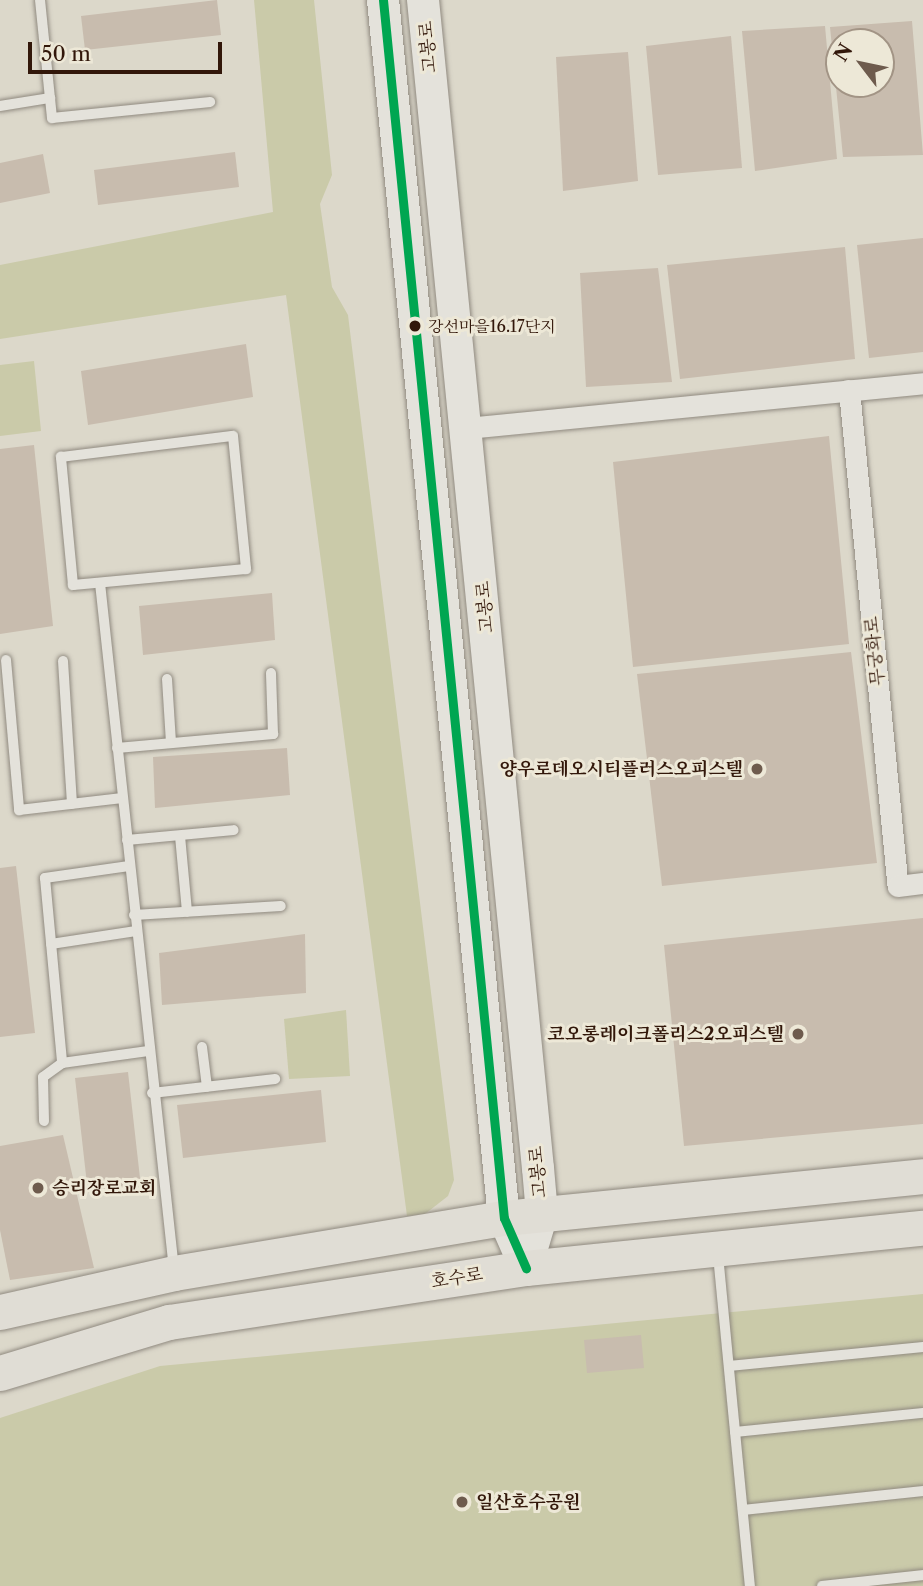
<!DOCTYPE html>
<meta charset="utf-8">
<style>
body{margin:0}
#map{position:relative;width:923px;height:1586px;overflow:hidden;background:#dcd8ca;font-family:"Libre Caslon Text","Noto Serif KR",serif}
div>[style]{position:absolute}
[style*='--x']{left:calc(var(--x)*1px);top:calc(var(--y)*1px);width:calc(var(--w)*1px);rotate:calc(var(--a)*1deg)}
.green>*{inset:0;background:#cacaa9}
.building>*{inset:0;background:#c8bcae}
.roads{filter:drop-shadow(0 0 2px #908a80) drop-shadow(0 0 2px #908a80)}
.service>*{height:10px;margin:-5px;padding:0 5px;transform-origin:5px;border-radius:5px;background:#e4e2db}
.minor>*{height:21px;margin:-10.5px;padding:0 10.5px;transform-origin:10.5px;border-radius:10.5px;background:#e4e2db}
.secondary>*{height:32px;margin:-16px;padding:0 16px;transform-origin:16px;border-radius:16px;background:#e4e2db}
.primary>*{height:35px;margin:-17.5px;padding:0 17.5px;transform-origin:17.5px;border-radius:17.5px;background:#e0ddd5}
.bus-1>*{height:9px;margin:-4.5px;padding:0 4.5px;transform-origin:4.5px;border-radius:4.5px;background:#00a651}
.dots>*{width:19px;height:19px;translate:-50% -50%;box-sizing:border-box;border:4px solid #ede8d7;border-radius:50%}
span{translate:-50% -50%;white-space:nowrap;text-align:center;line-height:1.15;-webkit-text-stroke:6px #ede8d7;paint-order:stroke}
.bus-label{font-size:16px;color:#32170a}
.left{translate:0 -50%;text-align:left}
.street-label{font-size:18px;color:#32170a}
.poi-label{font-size:18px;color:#32170a;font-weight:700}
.right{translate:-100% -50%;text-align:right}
.north{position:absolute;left:825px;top:28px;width:70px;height:70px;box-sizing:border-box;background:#ede8d7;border:2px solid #a29485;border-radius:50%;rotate:302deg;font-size:19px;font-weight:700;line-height:28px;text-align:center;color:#32170a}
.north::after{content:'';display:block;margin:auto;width:24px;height:32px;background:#6e5b4d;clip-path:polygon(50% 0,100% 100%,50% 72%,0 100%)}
.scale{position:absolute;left:28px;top:42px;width:194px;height:32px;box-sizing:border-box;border:4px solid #32170a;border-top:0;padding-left:9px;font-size:21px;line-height:24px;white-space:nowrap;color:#32170a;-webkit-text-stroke:5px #ede8d7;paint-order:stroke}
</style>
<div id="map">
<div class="green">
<i style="clip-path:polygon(254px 0,314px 0,332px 175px,320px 204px,332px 287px,348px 315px,454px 1180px,448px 1196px,425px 1214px,407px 1216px,286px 295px,0 339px,0 265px,273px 212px)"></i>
<i style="clip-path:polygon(34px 361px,41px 431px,0 436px,0 365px)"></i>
<i style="clip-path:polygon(346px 1010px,350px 1076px,289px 1079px,284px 1019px)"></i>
<i style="clip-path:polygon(923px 1294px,923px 1586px,0 1586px,0 1418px,160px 1366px)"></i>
</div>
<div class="building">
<i style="clip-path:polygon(217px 0,221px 35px,85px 50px,81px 16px)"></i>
<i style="clip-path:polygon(evenodd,912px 21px,923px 155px,843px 157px,830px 27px,912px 21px,839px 42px,881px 42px,881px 84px,839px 84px,839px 42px)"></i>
<i style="clip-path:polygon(825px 26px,837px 159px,755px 171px,742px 31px)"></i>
<i style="clip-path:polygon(731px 36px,742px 168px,658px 175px,646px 46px)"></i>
<i style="clip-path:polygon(628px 52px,638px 181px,563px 191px,556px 57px)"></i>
<i style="clip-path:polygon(235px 152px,239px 187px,98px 205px,94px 170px)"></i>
<i style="clip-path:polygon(43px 154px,50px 193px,0 203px,0 163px)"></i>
<i style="clip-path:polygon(923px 238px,923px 352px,869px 358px,857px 245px)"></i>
<i style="clip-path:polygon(845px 247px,855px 359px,680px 379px,667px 265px)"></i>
<i style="clip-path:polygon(658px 268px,672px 382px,586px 387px,580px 273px)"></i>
<i style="clip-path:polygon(246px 344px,253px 397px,88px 425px,81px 371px)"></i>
<i style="clip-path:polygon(829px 436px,849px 644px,633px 667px,613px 462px)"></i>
<i style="clip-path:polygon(34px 445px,53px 626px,0 634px,0 449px)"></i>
<i style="clip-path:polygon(272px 593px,275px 640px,143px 655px,139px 606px)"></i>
<i style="clip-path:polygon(851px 652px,877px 863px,662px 886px,637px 674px)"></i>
<i style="clip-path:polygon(287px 748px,290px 795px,155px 808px,153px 757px)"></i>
<i style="clip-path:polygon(16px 866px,35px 1033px,0 1037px,0 868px)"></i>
<i style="clip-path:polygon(923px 918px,923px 1124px,684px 1146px,664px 945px)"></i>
<i style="clip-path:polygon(305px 934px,306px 993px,162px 1005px,159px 953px)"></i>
<i style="clip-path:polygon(128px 1072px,141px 1187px,88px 1193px,75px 1078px)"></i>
<i style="clip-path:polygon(321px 1090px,326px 1142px,183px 1158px,177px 1105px)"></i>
<i style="clip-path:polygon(63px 1135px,94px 1268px,10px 1280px,0 1230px,0 1146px)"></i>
<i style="clip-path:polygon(641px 1335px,644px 1368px,587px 1373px,584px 1340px)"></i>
</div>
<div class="roads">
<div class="service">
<i style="--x:40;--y:0;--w:119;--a:84.2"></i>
<i style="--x:52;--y:118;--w:159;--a:-5.8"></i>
<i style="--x:0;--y:106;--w:51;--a:-9.1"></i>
<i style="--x:233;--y:436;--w:134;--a:84.4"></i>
<i style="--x:246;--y:569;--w:174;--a:174.7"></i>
<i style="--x:73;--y:585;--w:129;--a:-95.4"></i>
<i style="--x:61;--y:457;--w:173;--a:-7"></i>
<i style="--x:100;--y:583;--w:691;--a:83.85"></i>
<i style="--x:6;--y:660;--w:151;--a:85"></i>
<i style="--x:19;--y:810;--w:104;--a:-6.6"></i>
<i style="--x:63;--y:661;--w:143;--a:86.4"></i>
<i style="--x:167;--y:679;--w:64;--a:86.4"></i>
<i style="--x:117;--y:748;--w:157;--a:-5.1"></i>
<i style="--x:273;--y:734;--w:61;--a:-91.9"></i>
<i style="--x:180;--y:836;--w:76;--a:84.7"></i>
<i style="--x:127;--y:840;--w:107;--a:-5.3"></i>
<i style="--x:129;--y:866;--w:85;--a:171.9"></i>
<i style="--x:45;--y:878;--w:186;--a:84.7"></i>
<i style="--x:62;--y:1063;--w:87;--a:-7.9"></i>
<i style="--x:134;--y:915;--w:147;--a:-3.5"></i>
<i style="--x:51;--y:944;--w:86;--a:-8.7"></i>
<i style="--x:202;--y:1047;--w:40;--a:82.9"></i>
<i style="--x:152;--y:1093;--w:124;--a:-6.5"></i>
<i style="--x:44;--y:1121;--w:44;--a:-91.3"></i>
<i style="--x:43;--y:1077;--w:24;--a:-36"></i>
<i style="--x:718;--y:1255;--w:333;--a:84.5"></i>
<i style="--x:729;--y:1366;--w:195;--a:-5.6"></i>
<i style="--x:735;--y:1432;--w:189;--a:-5.8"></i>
<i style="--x:743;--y:1510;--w:181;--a:-6"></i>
<i style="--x:822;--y:1586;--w:102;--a:-6.2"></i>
</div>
<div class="minor">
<i style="--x:849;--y:390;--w:498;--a:84.4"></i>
<i style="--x:898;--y:886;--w:25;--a:-7"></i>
<i style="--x:467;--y:428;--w:458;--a:-5.6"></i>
</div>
<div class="secondary">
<i style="--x:383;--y:0;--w:1224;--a:84.33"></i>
<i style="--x:504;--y:1218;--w:55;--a:66.3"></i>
<i style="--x:423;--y:0;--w:1174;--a:84.38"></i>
<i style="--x:538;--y:1168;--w:46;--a:85"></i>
<i style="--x:542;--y:1214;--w:56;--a:106.5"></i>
</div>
<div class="primary">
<i style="--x:0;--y:1312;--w:178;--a:-12.6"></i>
<i style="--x:174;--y:1273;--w:335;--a:-9.5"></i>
<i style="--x:504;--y:1218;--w:421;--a:-5.7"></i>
<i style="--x:0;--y:1373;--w:177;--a:-16.8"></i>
<i style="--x:169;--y:1322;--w:361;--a:-8.6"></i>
<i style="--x:526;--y:1268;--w:399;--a:-5.8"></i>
</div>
</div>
<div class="bus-1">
<i style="--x:383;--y:0;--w:1224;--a:84.33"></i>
<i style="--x:504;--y:1218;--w:55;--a:66.3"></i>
</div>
<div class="dots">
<i style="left:415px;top:326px;background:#32170a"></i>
<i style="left:757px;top:769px;background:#6e5b4d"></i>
<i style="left:798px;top:1034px;background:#6e5b4d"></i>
<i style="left:38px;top:1188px;background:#6e5b4d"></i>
<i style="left:462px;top:1502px;background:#6e5b4d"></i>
</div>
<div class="bus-label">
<span class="left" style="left:428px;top:326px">강선마을16.17단지</span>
</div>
<div class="street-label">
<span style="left:428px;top:47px;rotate:-95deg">고봉로</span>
<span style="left:485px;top:607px;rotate:-95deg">고봉로</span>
<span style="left:875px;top:651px;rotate:-96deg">무궁화로</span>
<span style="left:538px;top:1172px;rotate:-95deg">고봉로</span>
<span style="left:457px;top:1278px;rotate:-9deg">호수로</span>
</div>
<div class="poi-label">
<span class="right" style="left:743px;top:769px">양우로데오시티플러스오피스텔</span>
<span class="right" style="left:784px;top:1034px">코오롱레이크폴리스2오피스텔</span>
<span class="left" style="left:52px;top:1188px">승리장로교회</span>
<span class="left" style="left:476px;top:1502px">일산호수공원</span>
</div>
<div class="north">N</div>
<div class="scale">50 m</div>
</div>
